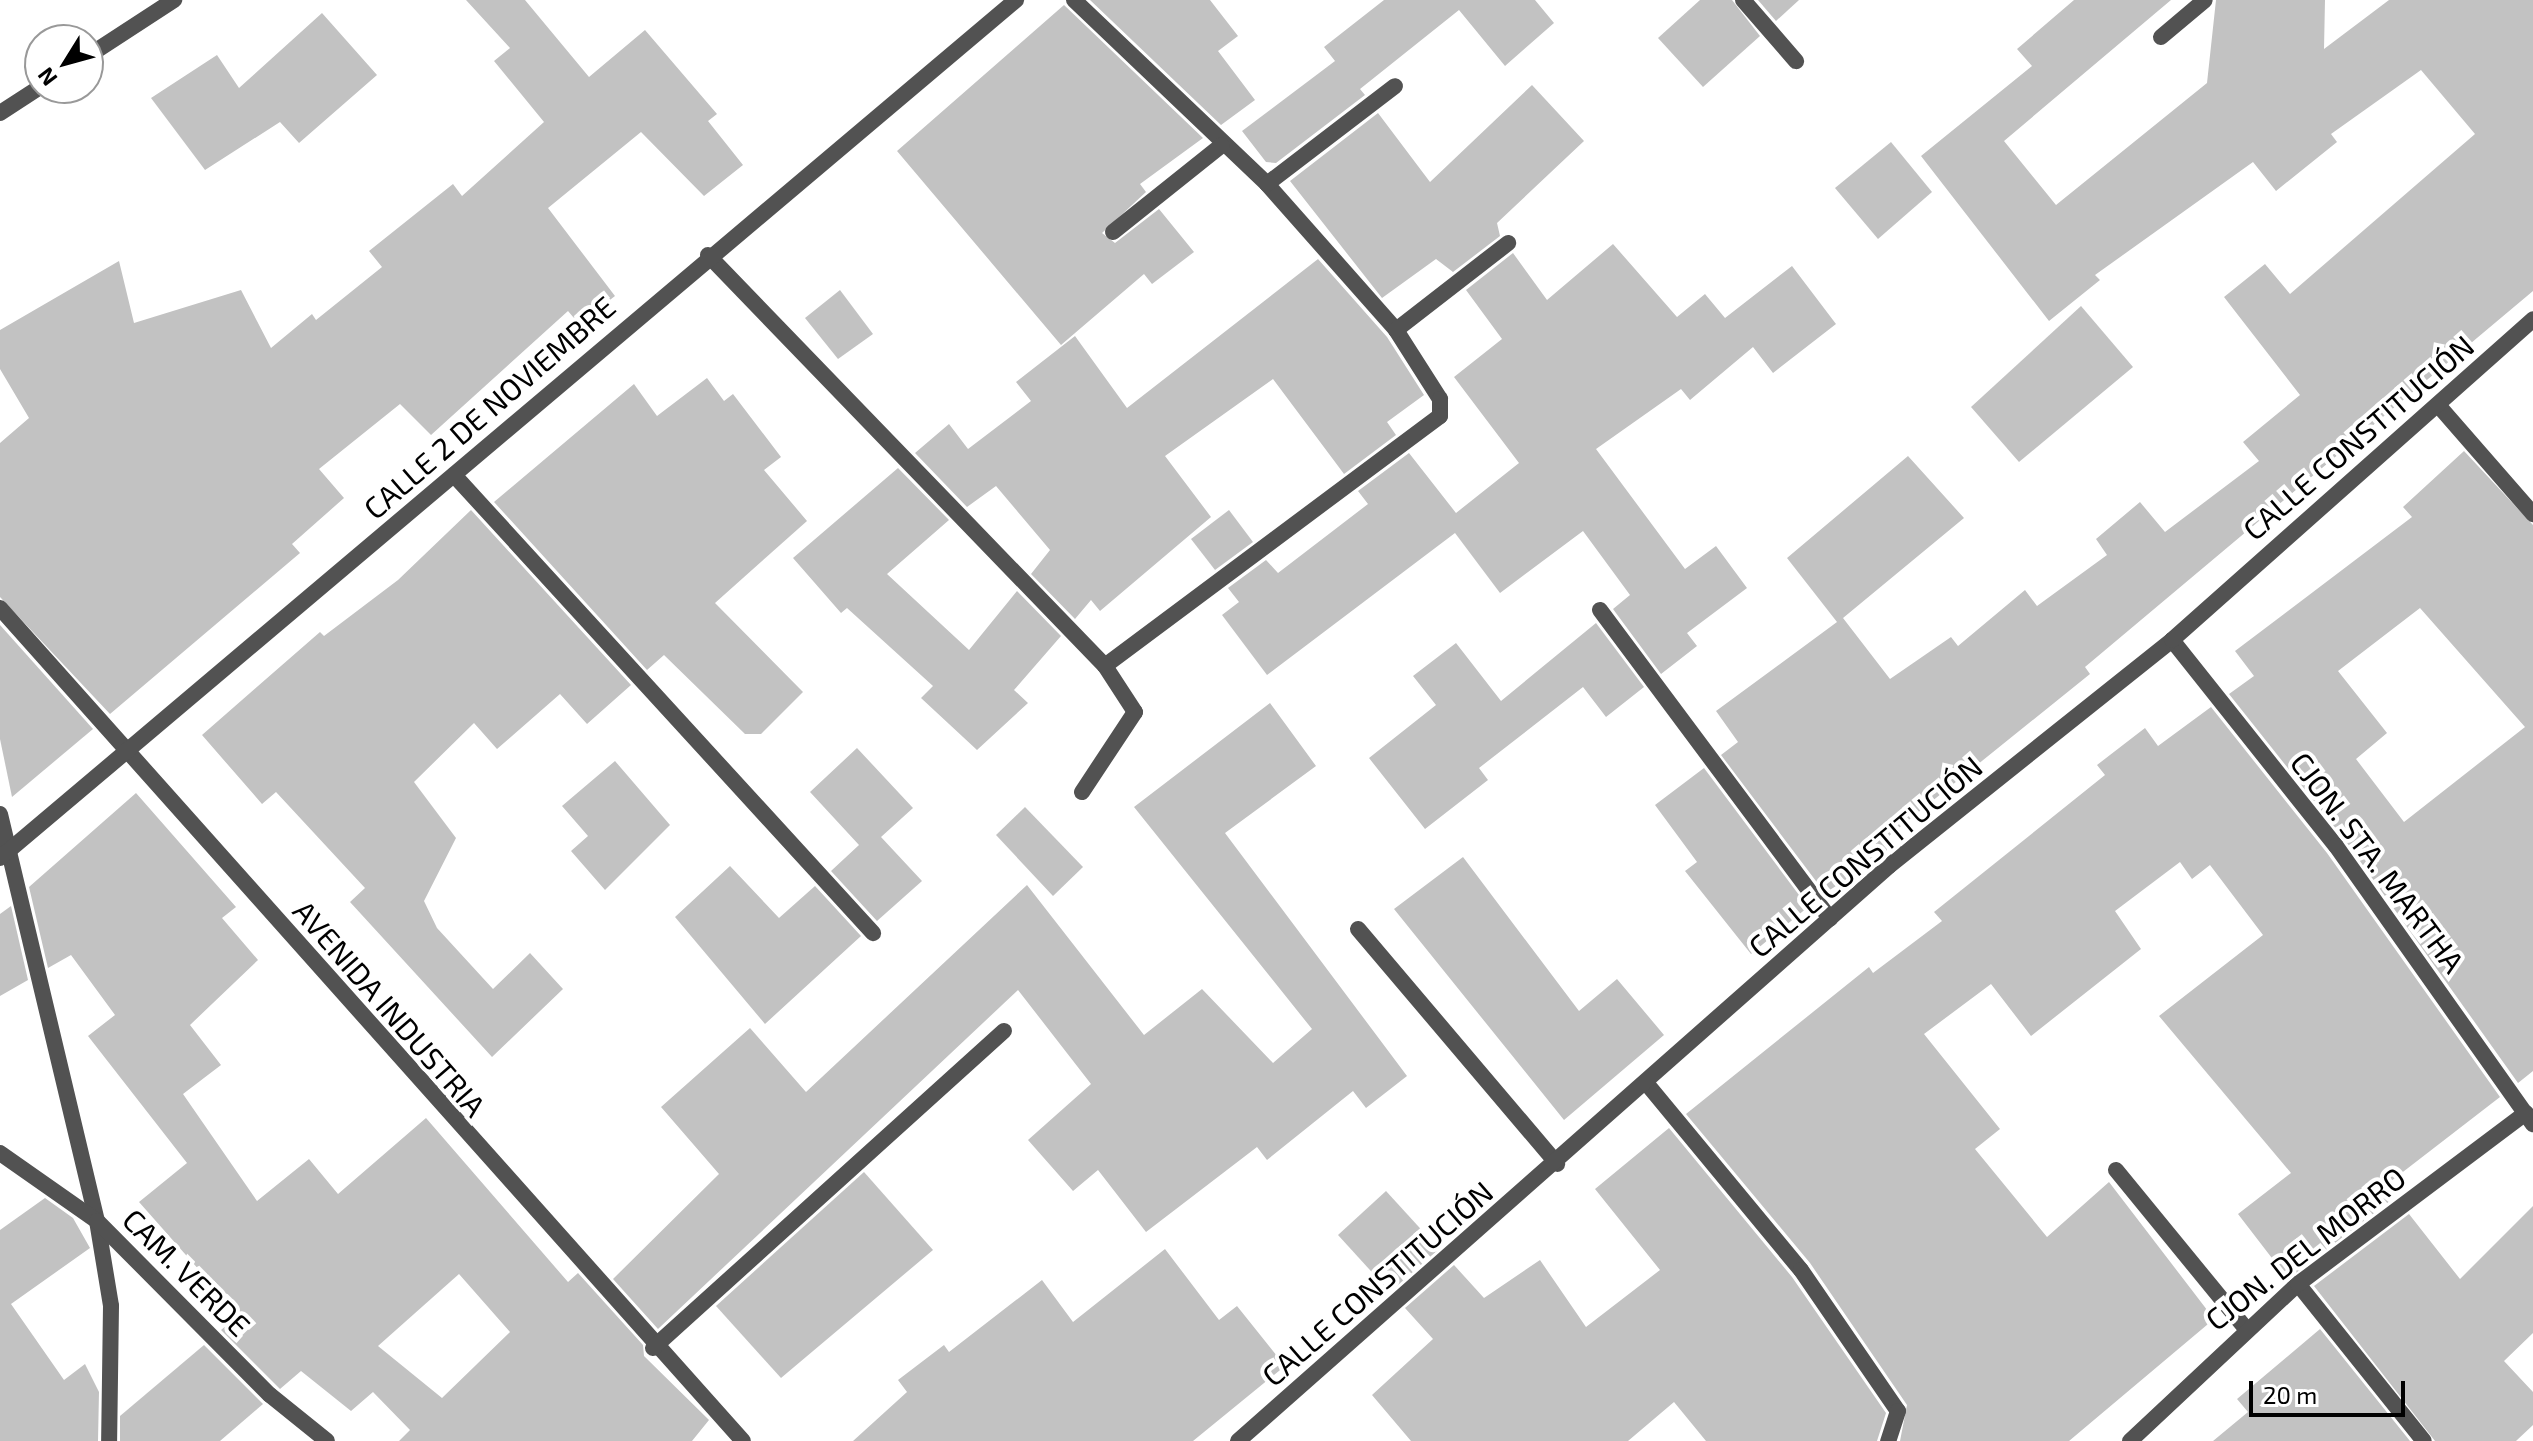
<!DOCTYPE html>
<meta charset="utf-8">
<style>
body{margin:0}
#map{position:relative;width:2533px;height:1441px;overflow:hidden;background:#fff;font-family:"Exo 2",sans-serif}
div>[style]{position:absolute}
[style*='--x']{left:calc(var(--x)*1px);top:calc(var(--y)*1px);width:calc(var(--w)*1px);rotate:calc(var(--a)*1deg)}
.building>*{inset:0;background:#c2c2c2}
.service>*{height:16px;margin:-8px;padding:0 8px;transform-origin:8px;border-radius:8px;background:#525252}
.minor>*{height:16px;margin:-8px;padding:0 8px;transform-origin:8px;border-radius:8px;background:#525252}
.tertiary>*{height:16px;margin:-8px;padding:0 8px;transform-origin:8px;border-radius:8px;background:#525252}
span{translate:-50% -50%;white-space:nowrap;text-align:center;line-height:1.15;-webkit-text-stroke:8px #fff;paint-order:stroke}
.street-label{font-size:30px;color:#000}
.north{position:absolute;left:24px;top:24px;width:80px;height:80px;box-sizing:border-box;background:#fff;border:2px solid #999;border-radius:50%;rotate:233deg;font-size:22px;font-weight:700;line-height:32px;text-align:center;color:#000}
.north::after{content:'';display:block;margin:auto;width:28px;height:36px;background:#000;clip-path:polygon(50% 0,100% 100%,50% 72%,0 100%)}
.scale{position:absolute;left:2249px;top:1381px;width:156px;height:36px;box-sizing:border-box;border:4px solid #000;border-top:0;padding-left:10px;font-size:24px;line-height:28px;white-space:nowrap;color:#000;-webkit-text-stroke:6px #fff;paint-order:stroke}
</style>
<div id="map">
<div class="building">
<i style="clip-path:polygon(466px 0,525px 0,589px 77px,645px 30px,717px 114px,708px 121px,743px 165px,704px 196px,641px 132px,548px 208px,615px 296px,579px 324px,568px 311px,431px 435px,400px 404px,319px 469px,344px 498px,292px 544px,300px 553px,110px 714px,0 597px,0 443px,29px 418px,0 369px,0 330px,119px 261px,134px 323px,241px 290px,271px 348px,312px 314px,316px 320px,382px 267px,369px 251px,453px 184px,462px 196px,544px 122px,494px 61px,510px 48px)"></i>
<i style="clip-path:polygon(1090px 0,1210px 0,1238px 36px,1218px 51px,1255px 100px,1221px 125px)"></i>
<i style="clip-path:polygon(1384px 0,1535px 0,1554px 23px,1505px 66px,1459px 10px,1360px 89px,1365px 95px,1276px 163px,1266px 162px,1242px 131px,1335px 61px,1324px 47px)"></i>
<i style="clip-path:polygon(1700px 0,1732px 0,1760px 36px,1703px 87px,1658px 38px)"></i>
<i style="clip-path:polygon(1758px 0,1799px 0,1776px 21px)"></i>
<i style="clip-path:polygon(2074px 0,2171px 0,2004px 141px,2056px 205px,2207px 83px,2216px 0,2325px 0,2324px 49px,2389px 0,2533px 0,2533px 291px,2085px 667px,2090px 674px,1890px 835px,1886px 854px,1825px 893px,1721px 755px,1738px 742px,1716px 711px,1837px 622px,1787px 558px,1908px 456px,1964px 518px,1843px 618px,1890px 679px,1951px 637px,1958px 646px,2025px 590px,2037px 606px,2107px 555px,2096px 539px,2140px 502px,2165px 532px,2259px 461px,2243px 442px,2300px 395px,2224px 297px,2265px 264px,2290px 294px,2475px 134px,2421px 70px,2331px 134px,2337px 142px,2276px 191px,2253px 162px,2095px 275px,2100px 280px,2049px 321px,1921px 156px,2032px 66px,2017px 49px)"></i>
<i style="clip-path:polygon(1064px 5px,1203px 138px,1140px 184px,1146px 192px,1102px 233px,1115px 243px,1159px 209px,1194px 252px,1152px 284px,1144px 274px,1061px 345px,897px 151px)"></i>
<i style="clip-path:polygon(322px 13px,377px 75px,299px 143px,280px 122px,205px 170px,151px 98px,217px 55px,239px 88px)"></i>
<i style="clip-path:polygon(1532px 85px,1584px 141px,1497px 223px,1500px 236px,1453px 272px,1436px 259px,1382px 298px,1290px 181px,1378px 113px,1430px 182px)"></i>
<i style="clip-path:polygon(1891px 142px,1932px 192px,1878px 239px,1835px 188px)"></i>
<i style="clip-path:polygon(1613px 244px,1677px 317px,1705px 294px,1725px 318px,1792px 266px,1836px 324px,1773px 373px,1753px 347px,1690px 400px,1681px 389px,1596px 449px,1685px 569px,1716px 546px,1747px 588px,1687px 633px,1697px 646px,1661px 674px,1613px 609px,1630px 595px,1583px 531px,1500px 593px,1455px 533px,1267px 675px,1222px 615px,1239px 602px,1228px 588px,1266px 560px,1278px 573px,1368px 504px,1358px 491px,1409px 453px,1456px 513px,1519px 463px,1454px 377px,1502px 339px,1466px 290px,1513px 253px,1547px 300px)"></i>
<i style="clip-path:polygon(1318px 259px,1387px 337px,1424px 395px,1387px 422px,1396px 435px,1344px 474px,1273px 379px,1165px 456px,1211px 517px,1100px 611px,1091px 600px,1075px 619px,1031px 574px,1050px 550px,996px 486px,967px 507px,915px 453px,949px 424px,968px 449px,1031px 401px,1016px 382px,1075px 336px,1127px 408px)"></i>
<i style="clip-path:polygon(840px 290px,873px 334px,838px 359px,805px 318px)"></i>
<i style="clip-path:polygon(2081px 306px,2133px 367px,2019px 462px,1971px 407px)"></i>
<i style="clip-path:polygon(707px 378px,724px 401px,733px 394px,781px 457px,764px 470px,807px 521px,715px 603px,803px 692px,761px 734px,745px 734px,664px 655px,647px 670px,494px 502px,634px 384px,657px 416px)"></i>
<i style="clip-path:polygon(evenodd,2464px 451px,2533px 525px,2533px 1071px,2518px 1083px,2345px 840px,2229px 694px,2254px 676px,2235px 651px,2412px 517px,2403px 507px,2464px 451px,2420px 608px,2525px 727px,2404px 822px,2356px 759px,2387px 733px,2338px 671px,2420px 608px)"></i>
<i style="clip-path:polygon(898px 468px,949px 520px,887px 574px,969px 650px,1017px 591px,1061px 636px,1014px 690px,1028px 703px,977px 750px,921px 698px,933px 686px,847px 608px,841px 613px,793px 558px)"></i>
<i style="clip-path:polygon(471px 510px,631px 685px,587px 724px,560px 694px,497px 749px,474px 723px,414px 782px,456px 838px,424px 901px,437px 928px,493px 989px,530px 953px,563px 989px,492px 1057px,350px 902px,365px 888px,276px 792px,262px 804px,202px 735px,320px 632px,324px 636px,398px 580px)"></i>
<i style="clip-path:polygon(1229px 510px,1253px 542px,1215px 570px,1191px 539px)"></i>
<i style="clip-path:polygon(1596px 623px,1644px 687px,1606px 717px,1583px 687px,1479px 768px,1488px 780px,1425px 829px,1369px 758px,1436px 705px,1413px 676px,1456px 643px,1501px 701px)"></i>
<i style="clip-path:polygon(0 625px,93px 729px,12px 797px,0 739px)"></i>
<i style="clip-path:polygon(1270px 703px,1316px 766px,1225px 833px,1407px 1076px,1366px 1108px,1353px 1091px,1267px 1160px,1257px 1147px,1146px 1232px,1098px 1170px,1073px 1191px,1028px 1140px,1091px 1084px,1018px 990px,658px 1329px,613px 1279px,719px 1174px,661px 1107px,750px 1028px,806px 1092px,1027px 885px,1144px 1035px,1202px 989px,1273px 1063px,1312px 1029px,1134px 807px)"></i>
<i style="clip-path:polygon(2211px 707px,2327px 853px,2500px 1097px,2386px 1185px,2395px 1197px,2288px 1279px,2238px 1214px,2291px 1173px,2159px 1016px,2263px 935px,2210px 865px,2192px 879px,2180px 862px,2115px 911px,2141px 949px,2031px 1036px,1991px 984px,1924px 1034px,2000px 1129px,1975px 1149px,2047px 1237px,2109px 1182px,2214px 1319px,2069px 1441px,1900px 1441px,1907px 1405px,1810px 1263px,1686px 1114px,1869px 967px,1873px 973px,1942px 921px,1934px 912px,2105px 775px,2097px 765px,2145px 728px,2158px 746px)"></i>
<i style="clip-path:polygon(857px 748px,913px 808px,881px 837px,922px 881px,877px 921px,831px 871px,859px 845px,810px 792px)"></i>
<i style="clip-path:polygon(615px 761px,670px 825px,605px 890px,571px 851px,588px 836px,562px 806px)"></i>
<i style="clip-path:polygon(1704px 768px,1808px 907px,1751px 954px,1685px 871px,1697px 862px,1655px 805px)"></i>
<i style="clip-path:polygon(evenodd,136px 793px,236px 907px,222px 918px,258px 960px,190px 1025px,221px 1065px,183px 1094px,257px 1201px,309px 1159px,338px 1194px,426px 1118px,568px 1282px,578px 1273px,643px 1345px,644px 1356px,709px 1420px,692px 1441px,399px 1441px,410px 1430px,373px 1392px,351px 1411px,301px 1371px,280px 1389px,221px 1330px,239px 1315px,139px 1202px,187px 1163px,88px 1036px,115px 1015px,71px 955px,48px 968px,29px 887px,136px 793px,459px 1274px,510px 1332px,442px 1398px,378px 1346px,459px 1274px)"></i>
<i style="clip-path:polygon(1025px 807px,1083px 867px,1053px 896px,996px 835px)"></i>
<i style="clip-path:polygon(1463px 857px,1579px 1011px,1617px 979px,1664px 1035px,1564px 1120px,1394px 909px)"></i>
<i style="clip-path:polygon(730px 866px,779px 918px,815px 886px,861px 936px,765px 1024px,675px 917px)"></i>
<i style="clip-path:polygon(11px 906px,28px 980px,0 996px,0 914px)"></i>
<i style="clip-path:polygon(1669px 1128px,1792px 1277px,1886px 1413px,1877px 1441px,1706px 1441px,1674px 1402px,1628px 1441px,1411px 1441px,1372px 1395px,1433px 1339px,1405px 1308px,1454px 1265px,1484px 1298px,1540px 1260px,1586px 1327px,1660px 1270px,1595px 1189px)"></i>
<i style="clip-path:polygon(864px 1172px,933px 1250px,781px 1378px,716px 1306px)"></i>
<i style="clip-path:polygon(1386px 1191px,1439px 1249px,1390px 1292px,1338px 1235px)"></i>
<i style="clip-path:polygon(45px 1198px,73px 1218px,90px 1248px,11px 1304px,64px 1380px,85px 1364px,99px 1392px,98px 1441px,0 1441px,0 1230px)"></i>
<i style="clip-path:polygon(2533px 1206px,2533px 1333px,2504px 1361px,2533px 1392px,2533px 1425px,2516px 1441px,2435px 1441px,2314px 1286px,2409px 1214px,2460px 1279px)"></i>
<i style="clip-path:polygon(1165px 1249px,1219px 1320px,1237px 1306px,1285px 1366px,1193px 1441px,853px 1441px,907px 1392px,898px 1380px,944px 1345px,949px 1352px,1042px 1280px,1073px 1322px)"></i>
<i style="clip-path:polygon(2320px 1329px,2410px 1441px,2213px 1441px,2248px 1412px,2237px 1399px)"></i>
<i style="clip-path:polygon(204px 1345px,263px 1404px,220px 1441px,120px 1441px,120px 1416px)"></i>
</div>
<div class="service">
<i style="--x:1743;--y:0;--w:81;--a:49"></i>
<i style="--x:2161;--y:37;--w:57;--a:-40.1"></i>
<i style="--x:88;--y:56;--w:103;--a:-33.1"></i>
<i style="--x:0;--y:113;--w:48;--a:-33"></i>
<i style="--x:2438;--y:405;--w:145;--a:48.9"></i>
<i style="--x:1358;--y:929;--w:308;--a:49.7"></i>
<i style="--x:2116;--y:1170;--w:205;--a:50.7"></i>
</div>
<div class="minor">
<i style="--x:1074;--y:0;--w:267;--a:43.6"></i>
<i style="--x:1267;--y:184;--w:195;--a:48.5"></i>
<i style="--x:1396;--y:330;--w:82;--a:57.5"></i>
<i style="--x:1440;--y:399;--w:17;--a:90"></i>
<i style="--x:1440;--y:416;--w:418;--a:143.3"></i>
<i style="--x:1267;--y:184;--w:161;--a:-37.4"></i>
<i style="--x:1113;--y:232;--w:139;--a:-38.6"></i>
<i style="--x:708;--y:255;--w:571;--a:45.99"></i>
<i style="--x:1105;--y:666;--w:55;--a:56.9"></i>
<i style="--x:1135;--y:712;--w:96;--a:123.5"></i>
<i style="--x:1396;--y:330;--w:142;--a:-37.8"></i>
<i style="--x:454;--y:475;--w:621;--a:47.55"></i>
<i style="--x:0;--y:608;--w:1116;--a:48.27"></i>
<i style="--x:1600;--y:610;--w:385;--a:53.3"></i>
<i style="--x:2172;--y:640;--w:263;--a:51.5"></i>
<i style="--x:2336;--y:846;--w:341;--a:54.7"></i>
<i style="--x:0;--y:814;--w:418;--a:76.6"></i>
<i style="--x:97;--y:1221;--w:86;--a:80.6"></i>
<i style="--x:111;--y:1306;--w:135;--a:90.8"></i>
<i style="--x:1647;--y:1084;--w:241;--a:50.4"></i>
<i style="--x:1801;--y:1270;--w:171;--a:55.5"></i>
<i style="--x:1898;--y:1411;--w:32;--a:108"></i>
<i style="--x:0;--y:1153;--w:118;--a:35"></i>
<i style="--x:97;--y:1221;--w:245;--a:45.2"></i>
<i style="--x:270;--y:1395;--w:73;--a:38.9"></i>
<i style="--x:2298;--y:1284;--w:201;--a:51.3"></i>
<i style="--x:653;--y:1348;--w:473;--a:-42.1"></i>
<i style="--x:1238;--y:1441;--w:869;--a:-41.45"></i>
<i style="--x:1889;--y:866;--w:362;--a:-38.6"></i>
<i style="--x:2172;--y:640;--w:483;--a:-41.6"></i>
<i style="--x:2130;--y:1441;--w:230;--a:-43.1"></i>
<i style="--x:2298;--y:1284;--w:285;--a:-36.9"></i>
</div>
<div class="tertiary">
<i style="--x:0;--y:858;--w:1330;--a:-40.18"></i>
</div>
<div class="street-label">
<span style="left:489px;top:407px;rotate:-41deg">CALLE 2 DE NOVIEMBRE</span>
<span style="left:2358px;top:437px;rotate:-41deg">CALLE CONSTITUCIÓN</span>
<span style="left:1865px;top:856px;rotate:-40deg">CALLE CONSTITUCIÓN</span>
<span style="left:2378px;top:862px;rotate:53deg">CJON. STA. MARTHA</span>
<span style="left:390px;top:1008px;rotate:49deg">AVENIDA INDUSTRIA</span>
<span style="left:2305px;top:1248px;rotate:-38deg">CJON. DEL MORRO</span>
<span style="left:187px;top:1272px;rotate:45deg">CAM. VERDE</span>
<span style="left:1377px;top:1283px;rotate:-41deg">CALLE CONSTITUCIÓN</span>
</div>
<div class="north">N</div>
<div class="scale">20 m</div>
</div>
